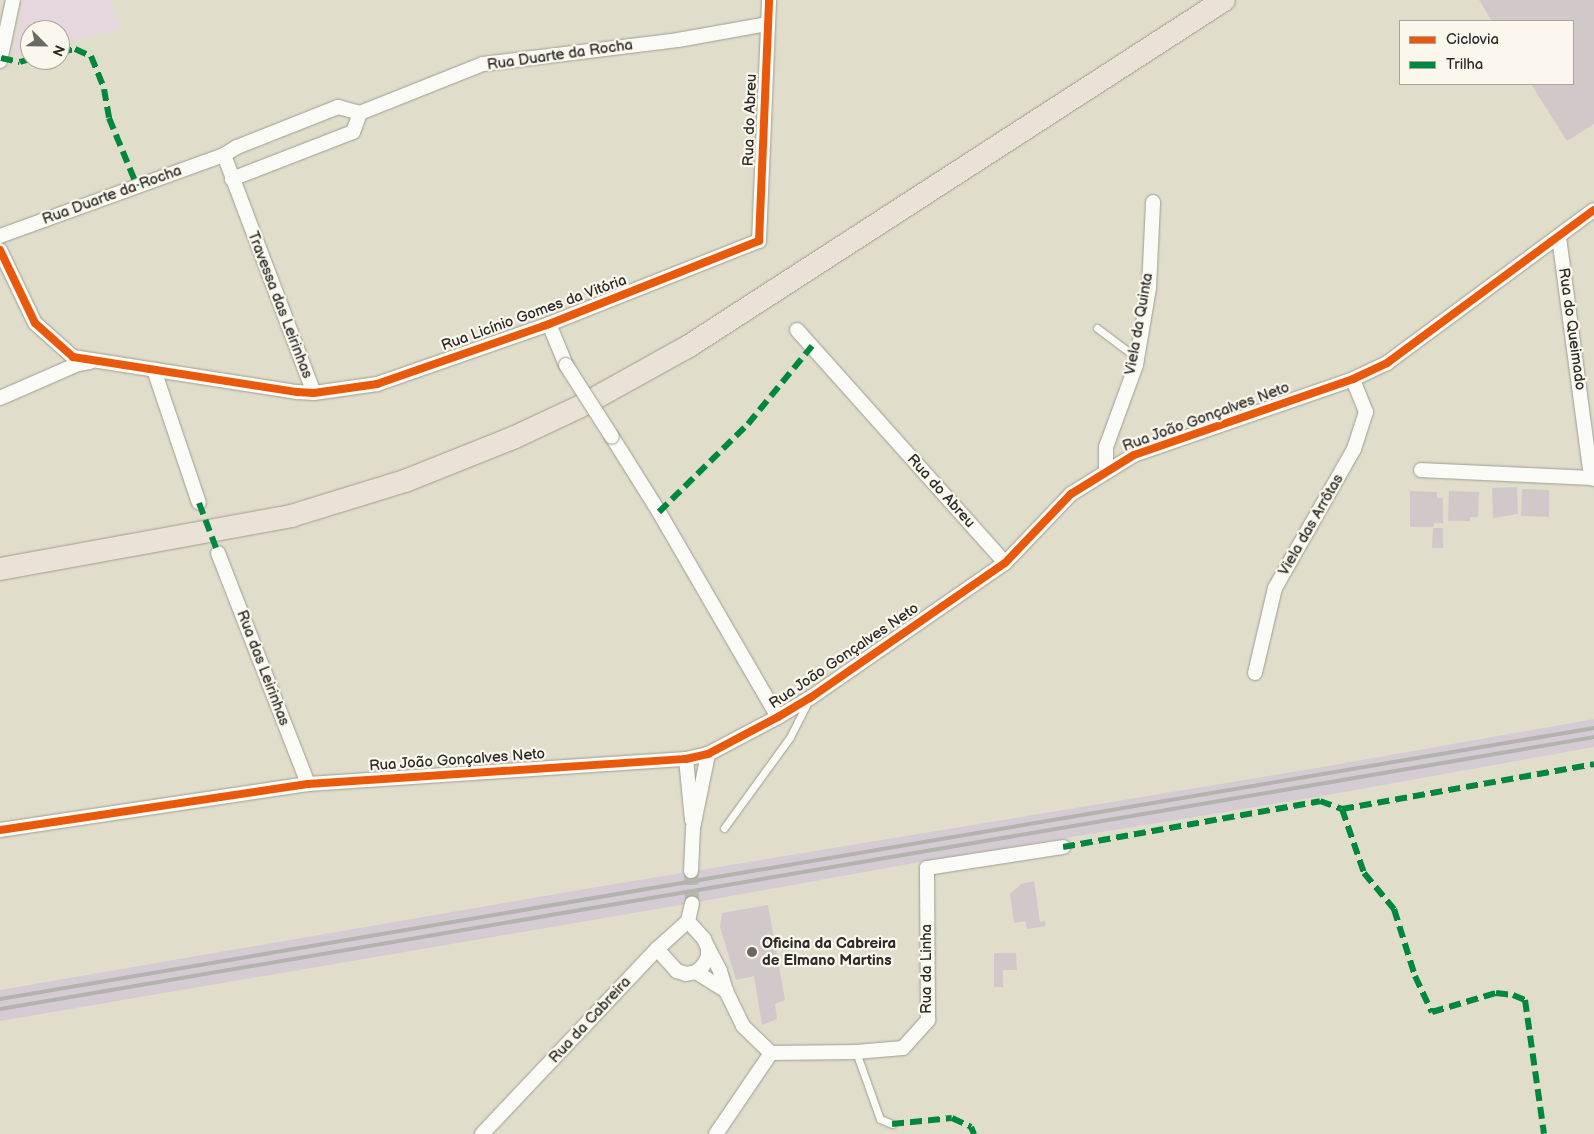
<!DOCTYPE html>
<meta charset="utf-8">
<style>
body{margin:0}
#map{position:relative;width:1594px;height:1134px;overflow:hidden;background:#e1ddcb;font-family:"Balsamiq Sans",sans-serif}
div>[style]{position:absolute}
[style*='--x']{left:calc(var(--x)*1px);top:calc(var(--y)*1px);width:calc(var(--w)*1px);rotate:calc(var(--a)*1deg)}
.built>*{inset:0;background:#e6d6de}
.industrial>*{inset:0;background:#d4ccd2}
.building>*{inset:0;background:#d1c9c9}
.street-tunnel>*{height:14px;margin-top:-7px;transform-origin:0;background:repeating-linear-gradient(90deg,#bdb9ab 0 14px,transparent 0 21px)}
.roads{filter:drop-shadow(0 0 1px #9f9d93) drop-shadow(0 0 1px #9f9d93)}
.lane>*{height:7px;margin:-3.5px;padding:0 3.5px;transform-origin:3.5px;border-radius:3.5px;background:#fafaf7}
.street>*{height:14px;margin:-7px;padding:0 7px;transform-origin:7px;border-radius:7px;background:#fafaf7}
.primary>*{height:22px;margin:-11px;padding:0 11px;transform-origin:11px;border-radius:11px;background:#eae2d6}
.rail>*{height:4px;margin:-2px;padding:0 2px;transform-origin:2px;border-radius:2px;background:#b2b2af}
.bridges{filter:drop-shadow(0 0 1px #9f9d93) drop-shadow(0 0 1px #9f9d93)}
.street-bridge>*{height:14px;margin:-7px;padding:0 7px;transform-origin:7px;border-radius:7px;background:#fafaf7}
.quiet>*{height:6px;margin-top:-3px;transform-origin:0;background:repeating-linear-gradient(90deg,#00873e 0 12px,transparent 0 18px)}
.cycleway>*{height:8px;margin:-4px;padding:0 4px;transform-origin:4px;border-radius:4px;background:#e8590c}
.dots>*{width:14px;height:14px;translate:-50% -50%;box-sizing:border-box;border:2px solid #fbf7ec;border-radius:50%}
span{translate:-50% -50%;white-space:nowrap;text-align:center;line-height:1.15;-webkit-text-stroke:4.5px #fbf7ec;paint-order:stroke}
.street-label{font-size:15px;color:#2b2b2b}
.poi-label{font-size:15px;color:#2b2b2b;font-weight:700}
.left{translate:0 -50%;text-align:left}
.legend{position:absolute;left:1399px;top:20px;width:175px;height:65px;box-sizing:border-box;background:#fbf7ec;border:1px solid #a8a59f;margin:0;padding:6px 9px;list-style:none;font-size:15px;color:#2b2b2b}
.legend li{display:flex;align-items:center;gap:10px;height:25px}
.legend b{width:25px;border:1px solid #a8a59f}
.north{position:absolute;left:20px;top:20px;width:50px;height:50px;box-sizing:border-box;background:#fbf7ec;border:1px solid #a8a59f;border-radius:50%;rotate:113deg;font-size:14px;font-weight:700;line-height:20px;text-align:center;color:#2b2b2b}
.north::after{content:'';display:block;margin:auto;width:18px;height:22px;background:#6b6963;clip-path:polygon(50% 0,100% 100%,50% 72%,0 100%)}
</style>
<div id="map">
<div class="built">
<i style="clip-path:polygon(23px 0,110px 0,121px 28px,60px 44px,60px 30px,30px 30px,30px 52px,15px 55px,13px 52px,19px 30px)"></i>
</div>
<div class="industrial">
<i style="clip-path:polygon(1594px 719px,1594px 747px,1322px 796px,931px 860px,692px 903px,0 1021px,0 990px,591px 888px,1317px 768px)"></i>
</div>
<div class="building">
<i style="clip-path:polygon(1479px 0,1594px 0,1594px 124px,1567px 141px,1531px 84px,1573px 84px,1573px 21px,1492px 21px)"></i>
<i style="clip-path:polygon(1517px 487px,1518px 514px,1493px 518px,1492px 488px)"></i>
<i style="clip-path:polygon(1522px 489px,1549px 490px,1549px 517px,1521px 516px)"></i>
<i style="clip-path:polygon(1410px 491px,1437px 492px,1437px 498px,1443px 498px,1443px 523px,1434px 523px,1434px 527px,1410px 527px)"></i>
<i style="clip-path:polygon(1449px 491px,1479px 492px,1478px 517px,1470px 517px,1470px 521px,1448px 521px)"></i>
<i style="clip-path:polygon(1433px 528px,1443px 528px,1443px 548px,1432px 548px)"></i>
<i style="clip-path:polygon(1034px 881px,1040px 922px,1045px 921px,1046px 926px,1027px 929px,1025px 921px,1014px 923px,1010px 894px,1021px 884px)"></i>
<i style="clip-path:polygon(768px 905px,785px 1000px,775px 1004px,777px 1019px,762px 1025px,754px 976px,736px 980px,720px 927px,722px 913px)"></i>
<i style="clip-path:polygon(994px 953px,1016px 953px,1017px 970px,1003px 970px,1003px 987px,994px 987px)"></i>
</div>
<div class="street-tunnel">
<i style="--x:691;--y:871;--w:32;--a:88"></i>
</div>
<div class="roads">
<div class="lane">
<i style="--x:1097;--y:328;--w:50;--a:36.9"></i>
<i style="--x:724;--y:828;--w:112;--a:-54"></i>
<i style="--x:790;--y:737;--w:38;--a:-63"></i>
<i style="--x:856;--y:1052;--w:71;--a:70.3"></i>
<i style="--x:880;--y:1119;--w:13;--a:23"></i>
</div>
<div class="street">
<i style="--x:0;--y:61;--w:62;--a:-78"></i>
<i style="--x:360;--y:113;--w:132;--a:-21.7"></i>
<i style="--x:483;--y:64;--w:196;--a:-7"></i>
<i style="--x:678;--y:40;--w:90;--a:-10.2"></i>
<i style="--x:224;--y:155;--w:254;--a:69.3"></i>
<i style="--x:0;--y:236;--w:238;--a:-19.9"></i>
<i style="--x:224;--y:155;--w:15;--a:-32"></i>
<i style="--x:237;--y:147;--w:109;--a:-21.6"></i>
<i style="--x:338;--y:107;--w:23;--a:15"></i>
<i style="--x:360;--y:113;--w:20;--a:110"></i>
<i style="--x:353;--y:132;--w:130;--a:158.8"></i>
<i style="--x:1559;--y:237;--w:243;--a:82.4"></i>
<i style="--x:1591;--y:478;--w:3;--a:18"></i>
<i style="--x:0;--y:250;--w:81;--a:64.4"></i>
<i style="--x:35;--y:323;--w:51;--a:41.8"></i>
<i style="--x:73;--y:357;--w:227;--a:8.9"></i>
<i style="--x:297;--y:392;--w:17;--a:3"></i>
<i style="--x:314;--y:393;--w:64;--a:-8.1"></i>
<i style="--x:377;--y:384;--w:182;--a:-19.2"></i>
<i style="--x:549;--y:324;--w:226;--a:-21.6"></i>
<i style="--x:759;--y:241;--w:241;--a:-87.6"></i>
<i style="--x:549;--y:324;--w:44;--a:67.5"></i>
<i style="--x:797;--y:330;--w:312;--a:48.2"></i>
<i style="--x:154;--y:370;--w:140;--a:71.3"></i>
<i style="--x:0;--y:398;--w:85;--a:-23.6"></i>
<i style="--x:78;--y:364;--w:12;--a:-9"></i>
<i style="--x:612;--y:437;--w:89;--a:57.9"></i>
<i style="--x:659;--y:512;--w:237;--a:59.9"></i>
<i style="--x:1421;--y:470;--w:170;--a:2.7"></i>
<i style="--x:1106;--y:472;--w:25;--a:-90"></i>
<i style="--x:1106;--y:447;--w:87;--a:-69.9"></i>
<i style="--x:1136;--y:365;--w:78;--a:-80.4"></i>
<i style="--x:1149;--y:288;--w:86;--a:-87.3"></i>
<i style="--x:218;--y:553;--w:248;--a:68.7"></i>
<i style="--x:1255;--y:673;--w:87;--a:-76.8"></i>
<i style="--x:1275;--y:588;--w:160;--a:-60.4"></i>
<i style="--x:1354;--y:449;--w:39;--a:-72"></i>
<i style="--x:1366;--y:412;--w:35;--a:-112"></i>
<i style="--x:686;--y:759;--w:61;--a:84.4"></i>
<i style="--x:0;--y:830;--w:311;--a:-8.5"></i>
<i style="--x:308;--y:784;--w:379;--a:-3.8"></i>
<i style="--x:686;--y:759;--w:23;--a:-13"></i>
<i style="--x:708;--y:754;--w:79;--a:-27.9"></i>
<i style="--x:778;--y:717;--w:37;--a:-31"></i>
<i style="--x:810;--y:698;--w:237;--a:-34.7"></i>
<i style="--x:1005;--y:563;--w:95;--a:-46.3"></i>
<i style="--x:1071;--y:494;--w:74;--a:-31.8"></i>
<i style="--x:1134;--y:455;--w:232;--a:-19.1"></i>
<i style="--x:1353;--y:379;--w:38;--a:-25"></i>
<i style="--x:1387;--y:363;--w:257;--a:-36.5"></i>
<i style="--x:691;--y:871;--w:43;--a:-87.3"></i>
<i style="--x:693;--y:828;--w:76;--a:-78.5"></i>
<i style="--x:708;--y:948;--w:26;--a:62"></i>
<i style="--x:720;--y:971;--w:21;--a:73"></i>
<i style="--x:726;--y:991;--w:39;--a:64"></i>
<i style="--x:743;--y:1026;--w:39;--a:44"></i>
<i style="--x:771;--y:1053;--w:85;--a:-0.7"></i>
<i style="--x:856;--y:1052;--w:47;--a:-4.9"></i>
<i style="--x:903;--y:1048;--w:38;--a:-48"></i>
<i style="--x:928;--y:1020;--w:152;--a:-90.4"></i>
<i style="--x:927;--y:868;--w:138;--a:-8.8"></i>
<i style="--x:657;--y:949;--w:30;--a:48"></i>
<i style="--x:677;--y:971;--w:9;--a:18"></i>
<i style="--x:686;--y:974;--w:10;--a:-11"></i>
<i style="--x:696;--y:972;--w:9;--a:-41"></i>
<i style="--x:703;--y:966;--w:10;--a:-61"></i>
<i style="--x:708;--y:957;--w:9;--a:-90"></i>
<i style="--x:708;--y:948;--w:10;--a:-114"></i>
<i style="--x:704;--y:939;--w:24;--a:-132"></i>
<i style="--x:696;--y:972;--w:36;--a:32"></i>
<i style="--x:482;--y:1134;--w:255;--a:-46.6"></i>
<i style="--x:657;--y:949;--w:42;--a:-42.1"></i>
<i style="--x:688;--y:921;--w:18;--a:-77"></i>
<i style="--x:716;--y:1134;--w:98;--a:-55.8"></i>
</div>
<div class="primary">
<i style="--x:0;--y:569;--w:296;--a:-10.3"></i>
<i style="--x:291;--y:516;--w:119;--a:-17.1"></i>
<i style="--x:405;--y:481;--w:118;--a:-21.8"></i>
<i style="--x:515;--y:437;--w:71;--a:-25.1"></i>
<i style="--x:579;--y:407;--w:126;--a:-29"></i>
<i style="--x:689;--y:346;--w:637;--a:-32.89"></i>
</div>
</div>
<div class="rail">
<i style="--x:0;--y:999;--w:1617;--a:-9.65"></i>
<i style="--x:0;--y:1009;--w:1617;--a:-9.68"></i>
</div>
<div class="bridges">
<div class="street-bridge">
<i style="--x:566;--y:365;--w:85;--a:57.4"></i>
</div>
</div>
<div class="quiet">
<i style="--x:60;--y:52;--w:15;--a:-11"></i>
<i style="--x:75;--y:49;--w:17;--a:24"></i>
<i style="--x:91;--y:56;--w:35;--a:68"></i>
<i style="--x:104;--y:89;--w:29;--a:80"></i>
<i style="--x:109;--y:118;--w:74;--a:67.6"></i>
<i style="--x:1;--y:58;--w:19;--a:12"></i>
<i style="--x:20;--y:62;--w:10;--a:-17"></i>
<i style="--x:199;--y:503;--w:53;--a:69.2"></i>
<i style="--x:659;--y:512;--w:125;--a:-44.7"></i>
<i style="--x:748;--y:424;--w:101;--a:-50.6"></i>
<i style="--x:1342;--y:809;--w:68;--a:71"></i>
<i style="--x:1364;--y:873;--w:47;--a:50.2"></i>
<i style="--x:1394;--y:909;--w:70;--a:72.6"></i>
<i style="--x:1415;--y:976;--w:40;--a:65"></i>
<i style="--x:1432;--y:1012;--w:67;--a:-16.5"></i>
<i style="--x:1496;--y:993;--w:17;--a:7"></i>
<i style="--x:1513;--y:995;--w:13;--a:23"></i>
<i style="--x:1525;--y:1000;--w:135;--a:81.9"></i>
<i style="--x:1063;--y:847;--w:261;--a:-10.1"></i>
<i style="--x:1320;--y:801;--w:23;--a:20"></i>
<i style="--x:1342;--y:809;--w:256;--a:-10.1"></i>
<i style="--x:892;--y:1124;--w:60;--a:-5.7"></i>
<i style="--x:952;--y:1118;--w:21;--a:25"></i>
<i style="--x:971;--y:1127;--w:8;--a:67"></i>
</div>
<div class="cycleway">
<i style="--x:0;--y:250;--w:81;--a:64.4"></i>
<i style="--x:35;--y:323;--w:51;--a:41.8"></i>
<i style="--x:73;--y:357;--w:227;--a:8.9"></i>
<i style="--x:297;--y:392;--w:17;--a:3"></i>
<i style="--x:314;--y:393;--w:64;--a:-8.1"></i>
<i style="--x:377;--y:384;--w:182;--a:-19.2"></i>
<i style="--x:549;--y:324;--w:226;--a:-21.6"></i>
<i style="--x:759;--y:241;--w:241;--a:-87.6"></i>
<i style="--x:0;--y:830;--w:311;--a:-8.5"></i>
<i style="--x:308;--y:784;--w:379;--a:-3.8"></i>
<i style="--x:686;--y:759;--w:23;--a:-13"></i>
<i style="--x:708;--y:754;--w:79;--a:-27.9"></i>
<i style="--x:778;--y:717;--w:37;--a:-31"></i>
<i style="--x:810;--y:698;--w:237;--a:-34.7"></i>
<i style="--x:1005;--y:563;--w:95;--a:-46.3"></i>
<i style="--x:1071;--y:494;--w:74;--a:-31.8"></i>
<i style="--x:1134;--y:455;--w:232;--a:-19.1"></i>
<i style="--x:1353;--y:379;--w:38;--a:-25"></i>
<i style="--x:1387;--y:363;--w:257;--a:-36.5"></i>
</div>
<div class="dots">
<i style="left:752px;top:952px;background:#6b6963"></i>
</div>
<div class="street-label">
<span style="left:560px;top:55px;rotate:-8deg">Rua Duarte da Rocha</span>
<span style="left:750px;top:120px;rotate:-88deg">Rua do Abreu</span>
<span style="left:112px;top:195px;rotate:-20deg">Rua Duarte da Rocha</span>
<span style="left:280px;top:305px;rotate:69deg">Travessa das Leirinhas</span>
<span style="left:534px;top:313px;rotate:-20deg">Rua Licínio Gomes da Vitória</span>
<span style="left:1139px;top:324px;rotate:-80deg">Viela da Quinta</span>
<span style="left:1572px;top:329px;rotate:82deg">Rua do Queimado</span>
<span style="left:1206px;top:417px;rotate:-20deg">Rua João Gonçalves Neto</span>
<span style="left:941px;top:491px;rotate:48deg">Rua do Abreu</span>
<span style="left:1311px;top:525px;rotate:-60deg">Viela das Arrôtas</span>
<span style="left:844px;top:656px;rotate:-34deg">Rua João Gonçalves Neto</span>
<span style="left:263px;top:668px;rotate:69deg">Rua das Leirinhas</span>
<span style="left:457px;top:760px;rotate:-4deg">Rua João Gonçalves Neto</span>
<span style="left:927px;top:969px;rotate:-90deg">Rua da Linha</span>
<span style="left:590px;top:1020px;rotate:-47deg">Rua da Cabreira</span>
</div>
<div class="poi-label">
<span class="left" style="left:762px;top:952px">Oficina da Cabreira<br>de Elmano Martins</span>
</div>
<ul class="legend">
<li><b style="height:6px;background:#e8590c"></b>Ciclovia</li>
<li><b style="height:6px;background:#00873e"></b>Trilha</li>
</ul>
<div class="north">N</div>
</div>
